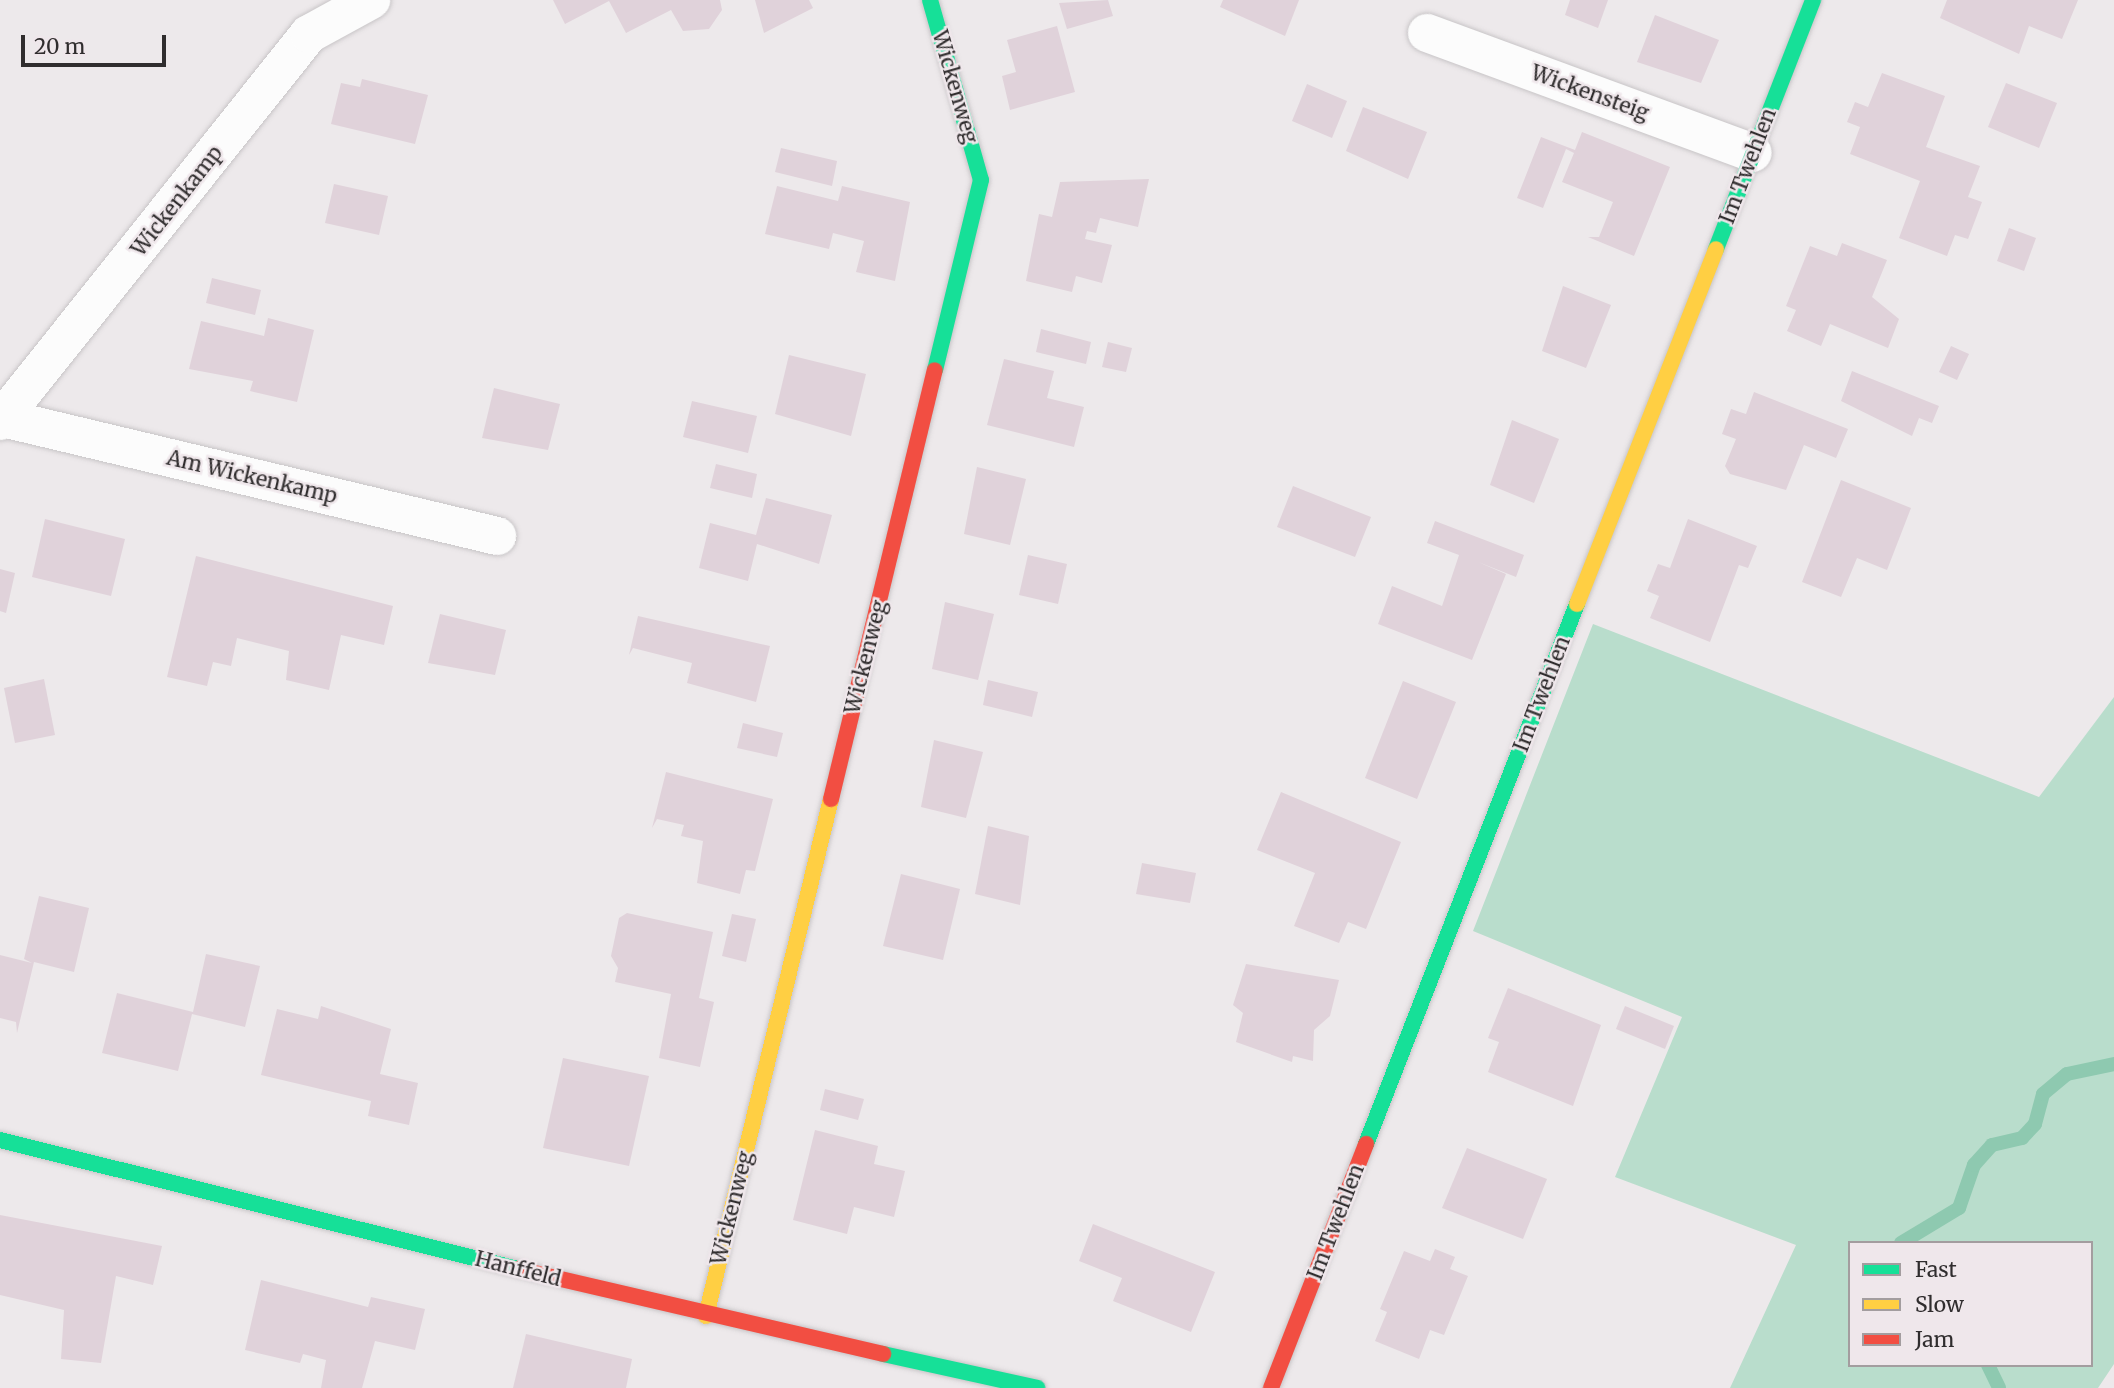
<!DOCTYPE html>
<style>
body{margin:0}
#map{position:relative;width:2114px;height:1388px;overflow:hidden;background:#ede9eb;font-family:Merriweather,serif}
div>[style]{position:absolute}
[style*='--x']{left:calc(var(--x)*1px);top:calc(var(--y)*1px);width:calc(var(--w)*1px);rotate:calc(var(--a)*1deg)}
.green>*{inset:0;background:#b9ddcc}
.stream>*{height:14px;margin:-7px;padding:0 7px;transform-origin:7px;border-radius:7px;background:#8ec9b0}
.building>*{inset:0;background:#e0d2da}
.roads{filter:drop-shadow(0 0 2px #c8c5c7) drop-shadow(0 0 2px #c8c5c7)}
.street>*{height:38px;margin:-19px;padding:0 19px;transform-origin:19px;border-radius:19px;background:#fcfcfc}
.fast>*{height:16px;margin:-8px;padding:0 8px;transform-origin:8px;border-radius:8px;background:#16e098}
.slow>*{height:16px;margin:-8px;padding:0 8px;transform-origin:8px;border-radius:8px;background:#ffcf43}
.jam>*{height:16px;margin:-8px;padding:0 8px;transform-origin:8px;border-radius:8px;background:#f24e42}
span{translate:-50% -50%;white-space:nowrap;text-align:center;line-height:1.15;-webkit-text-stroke:5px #efe7eb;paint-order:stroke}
.street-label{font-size:21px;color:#302d2e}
.legend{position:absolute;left:1848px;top:1241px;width:245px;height:126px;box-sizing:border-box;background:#efe7eb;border:2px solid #a39d9f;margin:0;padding:9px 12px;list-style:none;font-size:21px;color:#302d2e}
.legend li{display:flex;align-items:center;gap:14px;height:35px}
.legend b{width:35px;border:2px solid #a39d9f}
.scale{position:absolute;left:21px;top:35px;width:145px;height:32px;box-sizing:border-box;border:4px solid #302d2e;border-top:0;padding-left:9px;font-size:21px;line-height:24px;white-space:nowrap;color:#302d2e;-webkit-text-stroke:5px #efe7eb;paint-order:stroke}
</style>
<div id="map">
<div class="green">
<i style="clip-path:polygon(evenodd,1593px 624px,2039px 797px,2114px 697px,2114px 1364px,2098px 1388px,1730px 1388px,1796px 1245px,1615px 1177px,1682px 1017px,1473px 931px,1593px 624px,1850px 1243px,2091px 1243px,2091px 1365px,1850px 1365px,1850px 1243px)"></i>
</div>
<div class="stream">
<i style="--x:1901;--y:1243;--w:68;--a:-31.1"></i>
<i style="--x:1959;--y:1208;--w:46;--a:-70.8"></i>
<i style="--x:1974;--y:1165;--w:27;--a:-48"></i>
<i style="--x:1992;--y:1145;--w:31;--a:-13"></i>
<i style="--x:2022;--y:1138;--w:19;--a:-47"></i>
<i style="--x:2035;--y:1124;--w:31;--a:-75"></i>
<i style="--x:2043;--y:1094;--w:31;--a:-40"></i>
<i style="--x:2067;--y:1074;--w:48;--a:-12"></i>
<i style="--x:1988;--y:1365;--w:25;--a:64"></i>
</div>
<div class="building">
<i style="clip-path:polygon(553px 0,720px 0,722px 10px,709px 29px,683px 31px,671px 10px,626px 33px,609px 1px,565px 24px)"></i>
<i style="clip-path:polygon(755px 0,809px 0,813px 8px,764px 33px)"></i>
<i style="clip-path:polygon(1108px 0,1113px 16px,1067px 29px,1059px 3px)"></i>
<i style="clip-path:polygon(1223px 0,1299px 0,1285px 36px,1220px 7px)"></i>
<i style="clip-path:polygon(1570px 0,1608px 0,1598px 28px,1565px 15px)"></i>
<i style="clip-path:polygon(1947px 0,2078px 0,2062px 39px,2029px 26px,2019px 54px,1940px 18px)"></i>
<i style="clip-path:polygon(1655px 15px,1719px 40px,1701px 83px,1637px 62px)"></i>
<i style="clip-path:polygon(1057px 26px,1075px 92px,1010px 110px,1002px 76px,1016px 72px,1007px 40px)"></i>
<i style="clip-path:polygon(1882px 73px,1945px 96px,1926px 147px,1980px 166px,1968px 197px,1982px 202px,1968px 239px,1955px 235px,1947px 256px,1899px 238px,1920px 181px,1850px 154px,1860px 127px,1847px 122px,1855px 102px,1868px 107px)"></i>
<i style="clip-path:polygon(362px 79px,428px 95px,415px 144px,331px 124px,341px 83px,360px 87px)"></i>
<i style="clip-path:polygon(2006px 83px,2057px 103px,2039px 148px,1988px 127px)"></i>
<i style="clip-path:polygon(1307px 84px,1347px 101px,1332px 138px,1292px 121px)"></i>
<i style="clip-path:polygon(1363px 107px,1427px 132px,1408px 179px,1346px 151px)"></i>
<i style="clip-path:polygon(1582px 132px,1670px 167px,1634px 256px,1588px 237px,1599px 237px,1613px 202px,1562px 182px,1574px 153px,1566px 149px,1543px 208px,1517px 198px,1541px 137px,1575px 150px)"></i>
<i style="clip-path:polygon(781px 148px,837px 161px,832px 186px,775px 172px)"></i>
<i style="clip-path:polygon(1149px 179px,1138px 227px,1100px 218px,1096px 233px,1087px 231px,1085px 239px,1112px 245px,1102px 283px,1076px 276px,1072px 292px,1026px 281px,1039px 214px,1052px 217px,1060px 182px)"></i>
<i style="clip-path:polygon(334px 184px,388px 196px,379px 235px,325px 223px)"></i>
<i style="clip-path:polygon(777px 186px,838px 201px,842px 186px,910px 202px,895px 281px,856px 272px,864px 241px,833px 233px,829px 249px,765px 234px)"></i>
<i style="clip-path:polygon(2009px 228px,2036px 238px,2024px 271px,1997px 261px)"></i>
<i style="clip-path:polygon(1842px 243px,1887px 260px,1872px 297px,1899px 319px,1888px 348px,1830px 324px,1821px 346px,1787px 331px,1796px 310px,1786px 306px,1810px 246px,1837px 256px)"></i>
<i style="clip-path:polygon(212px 278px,261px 290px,255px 315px,206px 303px)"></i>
<i style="clip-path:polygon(1563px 286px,1611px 305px,1586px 368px,1542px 351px)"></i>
<i style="clip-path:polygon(268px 318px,314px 330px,297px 402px,250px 391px,253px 381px,189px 369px,201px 321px,264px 336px)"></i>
<i style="clip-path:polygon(1041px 329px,1091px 342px,1086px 364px,1036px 352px)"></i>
<i style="clip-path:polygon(1108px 342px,1132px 348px,1126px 372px,1102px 367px)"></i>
<i style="clip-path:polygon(1951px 346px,1969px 354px,1957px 380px,1939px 372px)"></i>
<i style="clip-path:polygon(789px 355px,866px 374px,851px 436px,775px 414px)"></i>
<i style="clip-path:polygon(1004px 359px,1054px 371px,1047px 398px,1084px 407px,1074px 447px,987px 425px)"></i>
<i style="clip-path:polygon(1852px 371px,1939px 406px,1932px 423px,1919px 418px,1912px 436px,1841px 401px)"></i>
<i style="clip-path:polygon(494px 388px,560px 404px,548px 450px,482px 438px)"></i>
<i style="clip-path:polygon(1754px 392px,1848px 429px,1836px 458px,1804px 445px,1786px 490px,1730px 474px,1725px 466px,1736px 439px,1722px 434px,1731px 409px,1746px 414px)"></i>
<i style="clip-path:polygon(692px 401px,757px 416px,748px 453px,683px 437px)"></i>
<i style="clip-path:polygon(1512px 420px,1559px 439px,1534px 503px,1490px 485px)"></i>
<i style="clip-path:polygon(716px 464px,757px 474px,752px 498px,710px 488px)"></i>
<i style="clip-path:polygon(977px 467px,1026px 479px,1010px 545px,964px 534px)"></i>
<i style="clip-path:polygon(1841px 480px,1911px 508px,1887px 570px,1857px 558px,1841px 597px,1802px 582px)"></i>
<i style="clip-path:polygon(1293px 486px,1371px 517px,1355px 557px,1277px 527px)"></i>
<i style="clip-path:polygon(766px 498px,832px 515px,819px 564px,757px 544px,748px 581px,699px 568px,710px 523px,756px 535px)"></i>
<i style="clip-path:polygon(45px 519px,125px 539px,111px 596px,32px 577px)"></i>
<i style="clip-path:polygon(1688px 519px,1757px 546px,1748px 568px,1739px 565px,1710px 642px,1650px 618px,1659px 596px,1647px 591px,1658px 564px,1670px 568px)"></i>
<i style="clip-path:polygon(1435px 521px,1524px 555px,1516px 577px,1478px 562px,1506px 574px,1472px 660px,1378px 624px,1392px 586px,1442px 606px,1459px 555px,1427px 543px)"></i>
<i style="clip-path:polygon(1028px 555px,1067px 564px,1058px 604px,1019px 595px)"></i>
<i style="clip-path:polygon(196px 556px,393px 606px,384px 645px,341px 635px,329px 690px,286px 680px,289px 651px,237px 638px,231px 666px,213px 662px,207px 686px,167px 677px)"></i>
<i style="clip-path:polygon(0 569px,15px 573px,6px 613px,0 611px)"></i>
<i style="clip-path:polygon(945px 602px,994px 614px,978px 680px,932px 669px)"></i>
<i style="clip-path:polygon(440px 614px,506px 630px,495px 675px,428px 663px)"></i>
<i style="clip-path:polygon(638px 616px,770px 646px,756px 702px,687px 683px,692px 663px,633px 648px,629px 655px)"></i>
<i style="clip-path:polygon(44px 679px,55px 735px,15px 743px,4px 688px)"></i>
<i style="clip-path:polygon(988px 680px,1038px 692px,1032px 717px,983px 705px)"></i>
<i style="clip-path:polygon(1403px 681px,1456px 702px,1417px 799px,1365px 778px)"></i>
<i style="clip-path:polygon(743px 723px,783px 733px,777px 757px,737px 748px)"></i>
<i style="clip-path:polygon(934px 740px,983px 752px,966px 818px,921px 807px)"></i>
<i style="clip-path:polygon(666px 772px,773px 799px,755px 871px,746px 870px,740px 894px,697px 883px,703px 841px,681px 836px,684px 825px,657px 819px,652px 828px)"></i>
<i style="clip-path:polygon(1281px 792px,1401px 842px,1366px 929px,1348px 922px,1339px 943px,1294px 926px,1315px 873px,1257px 850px)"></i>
<i style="clip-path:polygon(988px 826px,1029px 836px,1020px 905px,975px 894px)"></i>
<i style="clip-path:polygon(1142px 863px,1196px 873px,1190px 903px,1136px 894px)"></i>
<i style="clip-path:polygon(901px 874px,960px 889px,943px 960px,883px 946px)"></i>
<i style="clip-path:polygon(39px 896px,89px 908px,74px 972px,34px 962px,17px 1033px,16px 1022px,0 1018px,0 955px,32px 963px,24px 959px)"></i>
<i style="clip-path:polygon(627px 913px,713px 932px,699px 998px,714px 1002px,700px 1067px,659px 1058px,671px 994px,615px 982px,618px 968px,611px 956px,619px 918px)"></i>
<i style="clip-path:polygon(732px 914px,756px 919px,746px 962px,722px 956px)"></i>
<i style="clip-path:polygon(206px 954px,260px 966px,245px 1027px,192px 1014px,178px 1071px,102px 1053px,117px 993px,193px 1012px)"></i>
<i style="clip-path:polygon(1246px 964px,1339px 980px,1330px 1016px,1314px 1030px,1313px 1061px,1293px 1056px,1292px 1062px,1236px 1042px,1243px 1013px,1233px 1005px)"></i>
<i style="clip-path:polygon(1508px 988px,1601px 1025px,1573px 1106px,1488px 1072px,1499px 1042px,1488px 1038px)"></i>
<i style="clip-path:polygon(321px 1006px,391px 1029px,380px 1074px,418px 1083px,409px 1125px,368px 1116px,371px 1101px,261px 1075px,277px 1009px,318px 1019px)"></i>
<i style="clip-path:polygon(1625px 1006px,1674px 1026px,1665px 1049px,1616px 1029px)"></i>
<i style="clip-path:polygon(563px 1058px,649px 1076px,629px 1166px,543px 1148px)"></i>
<i style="clip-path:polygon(825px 1089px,864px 1099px,858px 1120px,820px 1110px)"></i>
<i style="clip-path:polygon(815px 1130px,878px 1146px,874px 1164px,905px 1171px,894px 1217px,854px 1207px,847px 1234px,793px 1220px)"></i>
<i style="clip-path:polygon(1467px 1148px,1547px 1179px,1523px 1239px,1442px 1208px)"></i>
<i style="clip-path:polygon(0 1215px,162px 1246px,153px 1285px,116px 1276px,101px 1363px,61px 1359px,64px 1310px,0 1295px)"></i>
<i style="clip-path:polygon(1093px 1224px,1215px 1272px,1191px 1332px,1113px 1301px,1122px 1278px,1079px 1261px)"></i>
<i style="clip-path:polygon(1435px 1249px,1455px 1257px,1450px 1269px,1468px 1276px,1444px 1335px,1430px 1330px,1419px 1359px,1375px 1341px,1387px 1312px,1380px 1309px,1404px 1251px,1430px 1261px)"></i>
<i style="clip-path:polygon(261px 1280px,368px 1307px,371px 1297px,425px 1309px,415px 1350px,375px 1341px,362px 1388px,321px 1388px,326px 1360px,303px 1354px,300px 1363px,245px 1350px)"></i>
<i style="clip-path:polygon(526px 1334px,632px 1359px,626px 1388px,513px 1388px)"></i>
</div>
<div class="roads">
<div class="street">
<i style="--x:1427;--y:33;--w:347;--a:20.2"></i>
<i style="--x:7;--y:419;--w:504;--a:13.43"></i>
<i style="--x:0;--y:421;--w:495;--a:-51.4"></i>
<i style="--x:309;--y:34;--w:71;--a:-28.7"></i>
</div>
<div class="fast">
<i style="--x:930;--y:0;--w:187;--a:74.2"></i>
<i style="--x:981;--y:180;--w:195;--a:103.6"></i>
<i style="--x:1716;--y:249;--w:267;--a:-68.7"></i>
<i style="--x:0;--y:1140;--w:534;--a:13.98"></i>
<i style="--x:1366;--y:1144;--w:580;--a:-68.66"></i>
<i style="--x:883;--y:1354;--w:158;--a:12.4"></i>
</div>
<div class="slow">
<i style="--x:1577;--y:604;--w:381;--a:-68.6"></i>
<i style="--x:706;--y:1316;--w:532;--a:-76.41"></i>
</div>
<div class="jam">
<i style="--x:831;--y:799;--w:441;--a:-76.4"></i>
<i style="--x:518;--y:1269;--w:375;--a:13.1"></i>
<i style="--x:1271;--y:1388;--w:262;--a:-68.7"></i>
</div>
</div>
<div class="street-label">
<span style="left:955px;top:87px;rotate:74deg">Wickenweg</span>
<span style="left:1590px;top:93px;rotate:20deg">Wickensteig</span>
<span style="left:1748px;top:166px;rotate:-69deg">Im Twehlen</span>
<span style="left:177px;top:201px;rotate:-52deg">Wickenkamp</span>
<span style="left:252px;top:477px;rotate:13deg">Am Wickenkamp</span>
<span style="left:866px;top:657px;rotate:-76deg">Wickenweg</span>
<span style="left:1542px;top:694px;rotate:-69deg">Im Twehlen</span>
<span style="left:732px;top:1208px;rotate:-76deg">Wickenweg</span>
<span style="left:1336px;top:1222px;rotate:-69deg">Im Twehlen</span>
<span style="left:518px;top:1269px;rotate:14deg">Hanffeld</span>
</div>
<ul class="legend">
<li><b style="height:9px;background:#16e098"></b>Fast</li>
<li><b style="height:9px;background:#ffcf43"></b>Slow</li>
<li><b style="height:9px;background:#f24e42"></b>Jam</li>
</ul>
<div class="scale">20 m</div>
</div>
